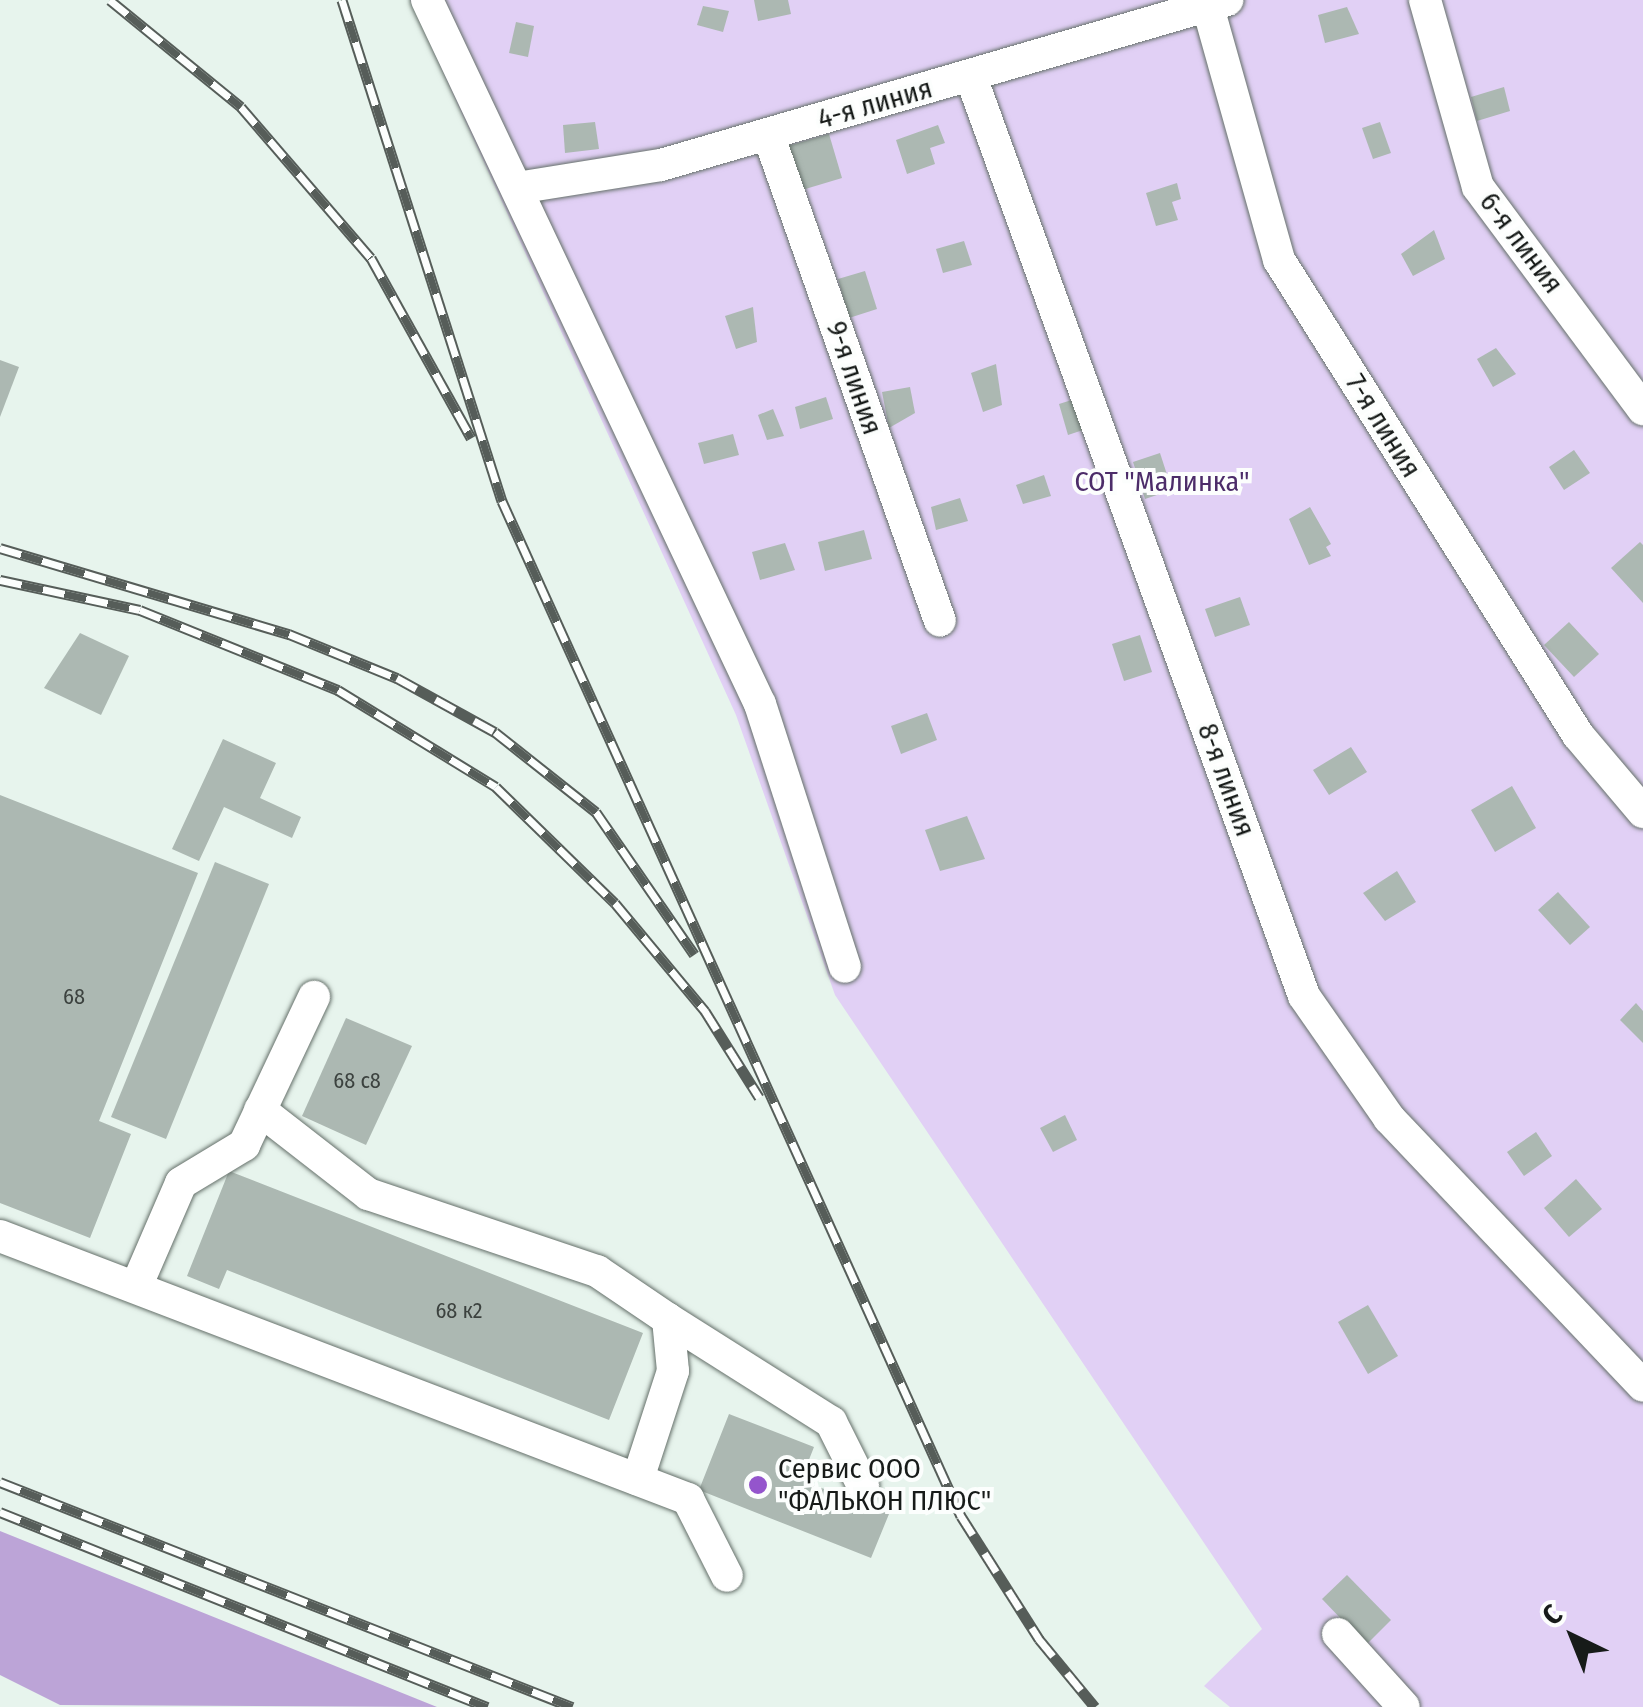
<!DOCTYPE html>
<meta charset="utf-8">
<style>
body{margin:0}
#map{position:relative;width:1643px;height:1707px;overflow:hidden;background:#e7f4ed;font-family:"Fira Sans Condensed",sans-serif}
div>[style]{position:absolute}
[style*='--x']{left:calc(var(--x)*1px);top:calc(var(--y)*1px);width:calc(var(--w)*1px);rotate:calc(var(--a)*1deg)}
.green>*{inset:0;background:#e1d0f5}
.forest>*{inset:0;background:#bca4d7}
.building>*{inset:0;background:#acb8b2}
.roads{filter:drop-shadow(0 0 2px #65706a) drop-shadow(0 0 2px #65706a)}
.minor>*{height:32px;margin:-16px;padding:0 16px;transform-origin:16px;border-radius:16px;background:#fff}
.rail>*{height:11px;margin-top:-5.5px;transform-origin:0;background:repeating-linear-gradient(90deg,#fcfefd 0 22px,#565d59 0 44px);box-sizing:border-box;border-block:2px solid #565d59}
.dots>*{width:28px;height:28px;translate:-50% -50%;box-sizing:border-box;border:5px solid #fcfefd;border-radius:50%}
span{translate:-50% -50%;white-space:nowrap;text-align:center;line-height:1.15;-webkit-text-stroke:8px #fcfefd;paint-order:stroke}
.number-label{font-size:22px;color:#3c423f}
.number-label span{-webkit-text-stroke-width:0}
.street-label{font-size:28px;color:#171b19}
.park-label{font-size:28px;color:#4c2c69}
.poi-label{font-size:28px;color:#171b19}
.left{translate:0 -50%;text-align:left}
.north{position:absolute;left:1523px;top:1587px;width:100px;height:100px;-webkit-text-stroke:8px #fcfefd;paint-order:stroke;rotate:317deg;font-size:28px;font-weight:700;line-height:40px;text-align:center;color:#171b19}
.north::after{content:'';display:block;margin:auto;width:35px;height:45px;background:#171b19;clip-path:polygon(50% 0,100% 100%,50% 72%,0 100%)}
</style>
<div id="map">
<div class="green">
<i style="clip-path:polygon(410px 0,1643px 0,1643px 1707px,1230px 1707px,1204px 1686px,1262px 1629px,835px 995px,736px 715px)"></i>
</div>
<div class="forest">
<i style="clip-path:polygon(0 1531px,437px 1707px,60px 1705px,0 1675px)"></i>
</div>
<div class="building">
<i style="clip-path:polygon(754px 0,788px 0,791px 14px,758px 21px)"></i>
<i style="clip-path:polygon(703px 6px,729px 11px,723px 32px,697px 25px)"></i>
<i style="clip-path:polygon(1347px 7px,1359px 34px,1325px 43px,1318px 15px)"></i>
<i style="clip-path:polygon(516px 22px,534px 26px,528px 57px,509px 53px)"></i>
<i style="clip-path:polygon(1504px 87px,1510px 111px,1477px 121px,1471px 97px)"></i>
<i style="clip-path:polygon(595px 122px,599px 149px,565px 153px,563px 125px)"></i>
<i style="clip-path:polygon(1380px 122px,1391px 153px,1373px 159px,1362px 128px)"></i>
<i style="clip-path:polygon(938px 125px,945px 143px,930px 148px,935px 164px,907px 174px,896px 140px)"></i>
<i style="clip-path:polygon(829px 134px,842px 178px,802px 190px,788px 146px)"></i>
<i style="clip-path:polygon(1177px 183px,1181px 199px,1172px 202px,1178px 220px,1156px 226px,1146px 193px)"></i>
<i style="clip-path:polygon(1434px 230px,1445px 259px,1413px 276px,1401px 254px)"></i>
<i style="clip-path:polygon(964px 241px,972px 265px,943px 273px,936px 249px)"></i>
<i style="clip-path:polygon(865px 271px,877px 309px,849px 318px,838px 279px)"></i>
<i style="clip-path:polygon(753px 307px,757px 342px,736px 349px,725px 316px)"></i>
<i style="clip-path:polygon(1496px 348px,1516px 374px,1493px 387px,1477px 359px)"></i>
<i style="clip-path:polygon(0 360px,19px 367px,0 417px)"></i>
<i style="clip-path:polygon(996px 364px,1002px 405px,983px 412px,971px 373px)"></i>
<i style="clip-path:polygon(910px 387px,915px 413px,889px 428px,882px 392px)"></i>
<i style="clip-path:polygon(826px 397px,833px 419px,800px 429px,795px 407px)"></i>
<i style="clip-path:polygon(1078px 398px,1089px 428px,1068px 435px,1059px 404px)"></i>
<i style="clip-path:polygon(773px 409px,784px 436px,767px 440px,758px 415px)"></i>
<i style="clip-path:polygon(733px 434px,739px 455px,704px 464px,698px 443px)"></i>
<i style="clip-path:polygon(1574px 450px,1590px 473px,1564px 490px,1549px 467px)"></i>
<i style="clip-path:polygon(1160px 453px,1172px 490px,1145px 499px,1133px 462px)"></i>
<i style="clip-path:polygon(1044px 475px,1051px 496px,1023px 504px,1016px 485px)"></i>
<i style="clip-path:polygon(960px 498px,968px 521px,936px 530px,931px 507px)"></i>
<i style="clip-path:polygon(1310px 507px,1331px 544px,1326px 547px,1331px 556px,1309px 565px,1289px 519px)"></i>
<i style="clip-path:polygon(864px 530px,872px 559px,825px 571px,818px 542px)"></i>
<i style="clip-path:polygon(1640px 542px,1643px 545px,1643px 603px,1611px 568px)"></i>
<i style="clip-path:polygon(785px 543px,795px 570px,760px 580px,752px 552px)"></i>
<i style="clip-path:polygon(1240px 597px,1250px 625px,1215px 637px,1205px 609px)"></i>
<i style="clip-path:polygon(1569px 622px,1599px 654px,1574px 677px,1544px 645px)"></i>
<i style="clip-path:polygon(80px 633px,129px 656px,101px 715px,44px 688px)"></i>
<i style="clip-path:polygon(1140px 635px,1152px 672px,1124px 681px,1112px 644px)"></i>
<i style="clip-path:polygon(927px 713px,937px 740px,901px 754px,891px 726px)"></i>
<i style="clip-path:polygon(223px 739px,276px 763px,260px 798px,301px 817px,292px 838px,224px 807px,199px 861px,172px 849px)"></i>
<i style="clip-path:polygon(1351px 747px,1367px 772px,1329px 795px,1313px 770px)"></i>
<i style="clip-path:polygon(1512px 786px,1536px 828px,1495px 852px,1471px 810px)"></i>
<i style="clip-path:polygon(0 795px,198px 873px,99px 1121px,131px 1134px,90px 1238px,0 1203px)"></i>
<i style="clip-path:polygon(967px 816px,985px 859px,940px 871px,925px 830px)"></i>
<i style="clip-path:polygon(215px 862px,269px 884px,166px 1139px,111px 1117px)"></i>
<i style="clip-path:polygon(1397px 871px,1416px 902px,1385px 921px,1363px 893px)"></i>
<i style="clip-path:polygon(1558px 892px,1590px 927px,1570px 945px,1538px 910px)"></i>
<i style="clip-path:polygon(1636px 1003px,1643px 1011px,1643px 1043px,1620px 1020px)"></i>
<i style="clip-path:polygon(346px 1018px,412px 1046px,366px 1145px,302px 1116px)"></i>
<i style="clip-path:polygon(1065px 1115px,1077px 1140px,1053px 1152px,1040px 1128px)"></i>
<i style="clip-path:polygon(1536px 1132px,1552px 1156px,1524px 1176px,1507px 1152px)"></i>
<i style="clip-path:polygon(229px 1171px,643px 1333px,609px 1420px,227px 1270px,219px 1289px,187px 1276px)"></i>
<i style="clip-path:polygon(1576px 1179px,1602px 1209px,1569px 1237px,1544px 1208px)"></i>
<i style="clip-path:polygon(1368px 1305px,1398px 1356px,1368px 1374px,1338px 1322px)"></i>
<i style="clip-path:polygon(729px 1414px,814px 1447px,801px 1480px,889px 1514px,871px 1558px,699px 1490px)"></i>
<i style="clip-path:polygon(1347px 1575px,1391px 1620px,1366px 1645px,1322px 1599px)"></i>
</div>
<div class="roads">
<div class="minor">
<i style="--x:427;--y:0;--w:779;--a:64.69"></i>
<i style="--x:760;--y:704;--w:276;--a:72.1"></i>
<i style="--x:1206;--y:0;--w:270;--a:74.3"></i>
<i style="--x:1279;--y:260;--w:561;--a:57.81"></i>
<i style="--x:1578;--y:735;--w:101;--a:49.8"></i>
<i style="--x:1425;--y:0;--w:194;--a:74.2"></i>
<i style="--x:1478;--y:187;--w:277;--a:53.4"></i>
<i style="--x:971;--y:77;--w:977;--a:70.08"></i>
<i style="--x:1304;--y:996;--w:149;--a:55.1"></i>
<i style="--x:1389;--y:1118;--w:369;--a:46.5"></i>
<i style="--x:768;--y:134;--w:516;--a:70.55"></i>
<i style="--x:517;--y:188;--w:146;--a:-9.1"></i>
<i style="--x:661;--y:165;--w:590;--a:-16.25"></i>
<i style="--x:260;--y:1110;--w:137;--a:37.9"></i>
<i style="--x:368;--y:1194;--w:242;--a:18.6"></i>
<i style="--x:597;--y:1271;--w:86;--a:34.1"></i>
<i style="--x:668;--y:1319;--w:52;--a:84.5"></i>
<i style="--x:673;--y:1371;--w:114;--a:108"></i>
<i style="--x:0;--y:1236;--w:737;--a:20.92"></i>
<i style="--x:688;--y:1499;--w:86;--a:63.1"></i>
<i style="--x:136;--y:1287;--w:113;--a:-66.6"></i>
<i style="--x:181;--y:1183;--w:74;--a:-31.1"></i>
<i style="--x:244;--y:1145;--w:164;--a:-64.7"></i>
<i style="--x:668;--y:1319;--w:193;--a:32.3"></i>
<i style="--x:831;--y:1422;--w:72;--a:63.4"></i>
<i style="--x:1338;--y:1634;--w:98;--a:47.9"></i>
</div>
</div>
<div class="rail">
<i style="--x:110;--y:0;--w:169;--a:39.2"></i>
<i style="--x:241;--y:107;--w:199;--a:49.3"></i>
<i style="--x:371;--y:258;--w:206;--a:60.9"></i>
<i style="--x:342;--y:0;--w:526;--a:72.29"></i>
<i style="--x:502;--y:501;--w:1114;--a:65.67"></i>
<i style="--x:961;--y:1516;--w:146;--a:57.6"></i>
<i style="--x:1039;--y:1639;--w:88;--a:50.5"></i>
<i style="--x:0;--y:548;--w:302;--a:16.6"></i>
<i style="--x:289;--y:634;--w:117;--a:22.2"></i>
<i style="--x:397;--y:678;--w:112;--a:28.9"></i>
<i style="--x:495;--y:732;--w:129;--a:38.4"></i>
<i style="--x:596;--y:812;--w:173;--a:55.4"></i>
<i style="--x:0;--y:580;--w:143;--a:12.1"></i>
<i style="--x:140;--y:610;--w:214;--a:22"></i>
<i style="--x:338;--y:690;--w:185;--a:31.5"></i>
<i style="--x:496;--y:787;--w:166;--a:44.3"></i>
<i style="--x:615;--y:903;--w:141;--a:50.2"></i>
<i style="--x:705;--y:1011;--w:102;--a:57.9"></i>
<i style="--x:0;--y:1482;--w:615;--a:21.47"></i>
<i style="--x:0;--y:1512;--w:525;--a:21.82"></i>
</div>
<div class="dots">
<i style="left:758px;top:1485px;background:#9455cc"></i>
</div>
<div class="number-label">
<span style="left:74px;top:997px">68</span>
<span style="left:357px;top:1081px">68 с8</span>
<span style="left:459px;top:1311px">68 к2</span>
</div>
<div class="street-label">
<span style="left:875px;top:104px;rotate:-16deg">4-я линия</span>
<span style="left:1521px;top:243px;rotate:53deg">6-я линия</span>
<span style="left:854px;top:378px;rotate:71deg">9-я линия</span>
<span style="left:1383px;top:426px;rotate:58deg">7-я линия</span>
<span style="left:1226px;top:780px;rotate:70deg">8-я линия</span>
</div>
<div class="park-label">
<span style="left:1162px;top:482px">СОТ "Малинка"</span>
</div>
<div class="poi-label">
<span class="left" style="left:778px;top:1485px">Сервис ООО<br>"ФАЛЬКОН ПЛЮС"</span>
</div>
<div class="north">С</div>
</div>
